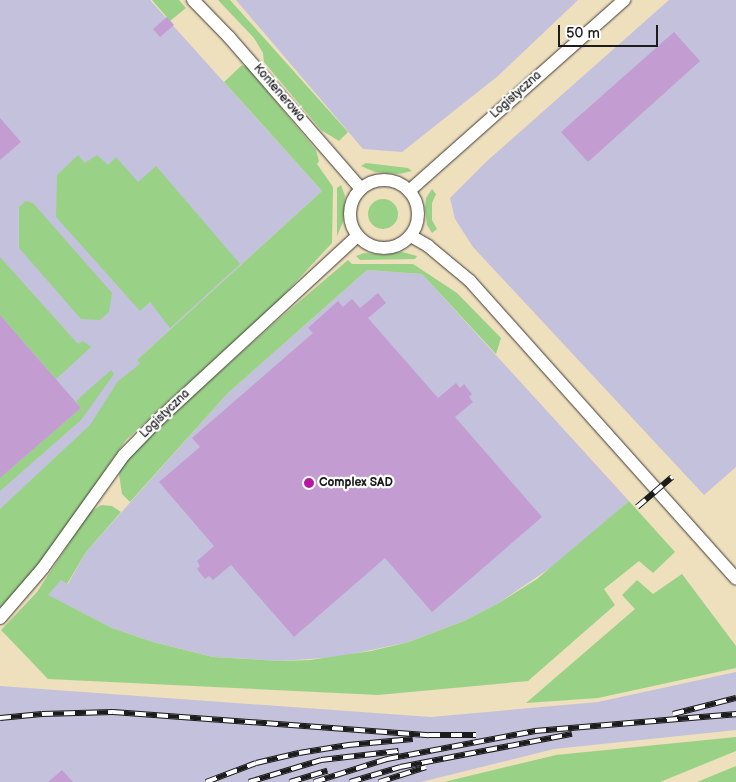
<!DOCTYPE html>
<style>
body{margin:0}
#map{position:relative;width:736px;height:782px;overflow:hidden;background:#eedfbd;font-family:"Balsamiq Sans",sans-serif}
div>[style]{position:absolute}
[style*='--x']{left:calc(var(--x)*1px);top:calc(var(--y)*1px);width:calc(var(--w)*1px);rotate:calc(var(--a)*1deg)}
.industrial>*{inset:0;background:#c3c1db}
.green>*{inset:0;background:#99d286}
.round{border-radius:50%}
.building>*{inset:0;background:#c39dd2}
.roads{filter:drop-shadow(0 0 1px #3c3934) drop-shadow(0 0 1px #3c3934)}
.minor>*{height:12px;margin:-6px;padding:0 6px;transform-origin:6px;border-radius:6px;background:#fff}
.minor>.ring{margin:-6px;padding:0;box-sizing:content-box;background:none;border:12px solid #fff;border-radius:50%}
.rail>*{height:5.5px;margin-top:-2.75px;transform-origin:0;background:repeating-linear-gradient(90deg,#fff 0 11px,#1c1c1c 0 22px);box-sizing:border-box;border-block:1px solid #1c1c1c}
.dots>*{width:14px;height:14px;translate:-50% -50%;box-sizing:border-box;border:2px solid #fff;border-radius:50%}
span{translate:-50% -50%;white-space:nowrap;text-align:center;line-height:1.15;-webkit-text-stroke:4.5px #fff;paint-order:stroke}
.street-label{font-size:12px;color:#1c1c1c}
.poi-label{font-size:12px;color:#1c1c1c;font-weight:700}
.left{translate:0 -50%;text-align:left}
.scale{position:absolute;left:558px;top:25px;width:100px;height:22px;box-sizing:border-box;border:2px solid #1c1c1c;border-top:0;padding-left:6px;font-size:15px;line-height:18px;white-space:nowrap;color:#1c1c1c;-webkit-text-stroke:4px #fff;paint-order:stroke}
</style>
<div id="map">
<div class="industrial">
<i style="clip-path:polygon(0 0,150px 0,322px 191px,137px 360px,155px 383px,0 509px)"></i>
<i style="clip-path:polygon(236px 0,578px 0,498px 76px,402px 152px,363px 149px)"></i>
<i style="clip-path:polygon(669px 0,736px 0,736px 467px,704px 495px,473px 247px,455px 219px,450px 198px,487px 161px)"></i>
<i style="clip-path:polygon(367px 270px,422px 274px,629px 501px,559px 562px,497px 604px,464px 621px,409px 642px,338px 657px,280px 661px,213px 657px,153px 642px,112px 628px,47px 595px,61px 580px,68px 584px,86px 552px,228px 393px)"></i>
<i style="clip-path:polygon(736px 672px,736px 730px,554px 749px,421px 782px,0 782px,0 686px,431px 717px,598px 702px)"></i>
</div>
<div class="green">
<i style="clip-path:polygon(152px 0,179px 0,186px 8px,170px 21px)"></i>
<i style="clip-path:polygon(218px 0,230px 0,348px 132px,339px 141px,321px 130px,264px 62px,263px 53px,254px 38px)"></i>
<i style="clip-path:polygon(242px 65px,247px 67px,316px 150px,319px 161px,317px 164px,333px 187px,332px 243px,279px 300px,126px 440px,26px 583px,0 609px,0 509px,90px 425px,118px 381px,140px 364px,137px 360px,322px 191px,224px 82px)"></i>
<i style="clip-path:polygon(78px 155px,85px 163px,97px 155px,108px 165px,116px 157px,138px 182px,156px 166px,240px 264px,170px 328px,150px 302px,140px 311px,56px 217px,57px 175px)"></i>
<i style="clip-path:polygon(366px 163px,408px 168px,412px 171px,399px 174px,375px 172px,361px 166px)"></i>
<i style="clip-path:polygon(341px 185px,345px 196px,343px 222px,337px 236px,337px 188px)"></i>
<i style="clip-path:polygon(432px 189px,436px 194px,432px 203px,432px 220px,437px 229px,432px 233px,427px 225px,425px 208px,426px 198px)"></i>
<i class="round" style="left:368px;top:199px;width:30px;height:30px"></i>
<i style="clip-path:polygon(26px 201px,33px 203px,112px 293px,109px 312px,100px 320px,81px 319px,19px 248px,19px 207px)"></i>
<i style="clip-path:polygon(402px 252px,417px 256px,415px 259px,360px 260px,356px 256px,364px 253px,384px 255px)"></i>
<i style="clip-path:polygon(0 257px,78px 344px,83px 341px,91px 347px,56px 379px,0 315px)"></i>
<i style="clip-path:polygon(348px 260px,352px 264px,413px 264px,457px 293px,501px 338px,496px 354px,422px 274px,367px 270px,228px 393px,130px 502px,122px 494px,119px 474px,123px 465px,151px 434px,273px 324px)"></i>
<i style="clip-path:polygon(111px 370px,114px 374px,81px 420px,0 491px,0 478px,81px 408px,76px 401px)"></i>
<i style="clip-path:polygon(629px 501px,675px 552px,653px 573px,639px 561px,604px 589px,615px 605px,528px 681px,378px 695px,48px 679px,1px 630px,37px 592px,89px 513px,101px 505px,112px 506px,121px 512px,86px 552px,67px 584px,61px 580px,48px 595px,112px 628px,153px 642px,213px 657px,280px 661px,310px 660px,371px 651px,409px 642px,464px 621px,497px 604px,537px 579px)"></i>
<i style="clip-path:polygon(682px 574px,736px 646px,736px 668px,598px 698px,526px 703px,635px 609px,622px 595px,637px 580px,653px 594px)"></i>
<i style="clip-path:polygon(736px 737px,736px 751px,660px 782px,444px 782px,556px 755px)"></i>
<i style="clip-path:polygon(736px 766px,736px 782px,697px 782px)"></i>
</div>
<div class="building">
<i style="clip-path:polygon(167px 17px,174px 25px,160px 37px,153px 29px)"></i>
<i style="clip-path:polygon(674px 32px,700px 61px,588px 162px,561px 132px)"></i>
<i style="clip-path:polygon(0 118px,21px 142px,0 160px)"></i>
<i style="clip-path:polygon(378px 293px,386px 303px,368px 318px,438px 398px,456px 383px,460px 388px,464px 384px,472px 394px,469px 397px,473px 402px,455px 417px,542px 517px,432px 612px,385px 558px,294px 637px,231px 565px,213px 580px,209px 576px,205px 579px,197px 569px,200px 566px,197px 561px,214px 546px,159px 482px,200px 447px,192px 438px,313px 333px,308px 328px,338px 301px,343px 307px,352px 299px,360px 308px)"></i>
<i style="clip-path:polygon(0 315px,81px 408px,0 478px)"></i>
<i style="clip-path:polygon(62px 770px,73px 782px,48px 782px)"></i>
</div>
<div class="roads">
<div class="minor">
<i style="--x:193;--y:0;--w:52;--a:45.8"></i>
<i style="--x:229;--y:37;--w:201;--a:49"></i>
<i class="ring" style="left:350px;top:180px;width:56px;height:56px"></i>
<i style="--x:409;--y:191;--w:288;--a:-41.6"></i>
<i style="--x:411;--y:236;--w:20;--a:30"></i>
<i style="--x:428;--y:246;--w:55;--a:39.8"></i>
<i style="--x:470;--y:281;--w:399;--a:48.2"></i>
<i style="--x:0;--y:618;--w:66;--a:-49.3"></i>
<i style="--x:43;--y:568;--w:139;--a:-54.4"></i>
<i style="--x:124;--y:455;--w:50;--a:-45.8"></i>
<i style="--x:159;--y:419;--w:270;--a:-42.7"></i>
</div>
</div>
<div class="rail">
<i style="--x:637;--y:507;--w:46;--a:-40.6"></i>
<i style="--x:673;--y:714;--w:65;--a:-14.3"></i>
<i style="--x:0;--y:718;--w:42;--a:-5.4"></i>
<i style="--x:42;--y:714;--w:71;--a:-1.6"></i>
<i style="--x:113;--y:712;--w:317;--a:4.2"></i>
<i style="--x:429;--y:735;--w:47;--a:0"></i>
<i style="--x:206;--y:782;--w:53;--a:-20.8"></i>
<i style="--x:256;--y:763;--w:44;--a:-13.1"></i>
<i style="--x:299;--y:753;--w:50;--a:-9.3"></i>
<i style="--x:348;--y:745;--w:65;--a:-5.3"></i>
<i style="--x:249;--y:782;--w:75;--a:-17"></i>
<i style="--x:321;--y:760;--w:78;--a:-6.7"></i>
<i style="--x:290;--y:782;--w:39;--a:-17"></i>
<i style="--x:314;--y:782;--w:77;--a:-17.5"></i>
<i style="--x:387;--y:759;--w:151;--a:-10.7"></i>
<i style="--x:535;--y:731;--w:202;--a:-4.8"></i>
<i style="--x:350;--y:782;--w:52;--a:-16.7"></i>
<i style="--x:400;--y:767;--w:175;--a:-10.9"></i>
<i style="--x:379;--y:782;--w:49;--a:-17.7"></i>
</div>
<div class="dots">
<i style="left:309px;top:483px;background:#b5179e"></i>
</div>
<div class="street-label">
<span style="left:279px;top:93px;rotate:49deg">Kontenerowa</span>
<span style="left:516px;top:95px;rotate:-42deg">Logistyczna</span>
<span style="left:165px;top:414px;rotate:-44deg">Logistyczna</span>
</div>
<div class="poi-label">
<span class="left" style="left:319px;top:483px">Complex SAD</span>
</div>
<div class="scale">50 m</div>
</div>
